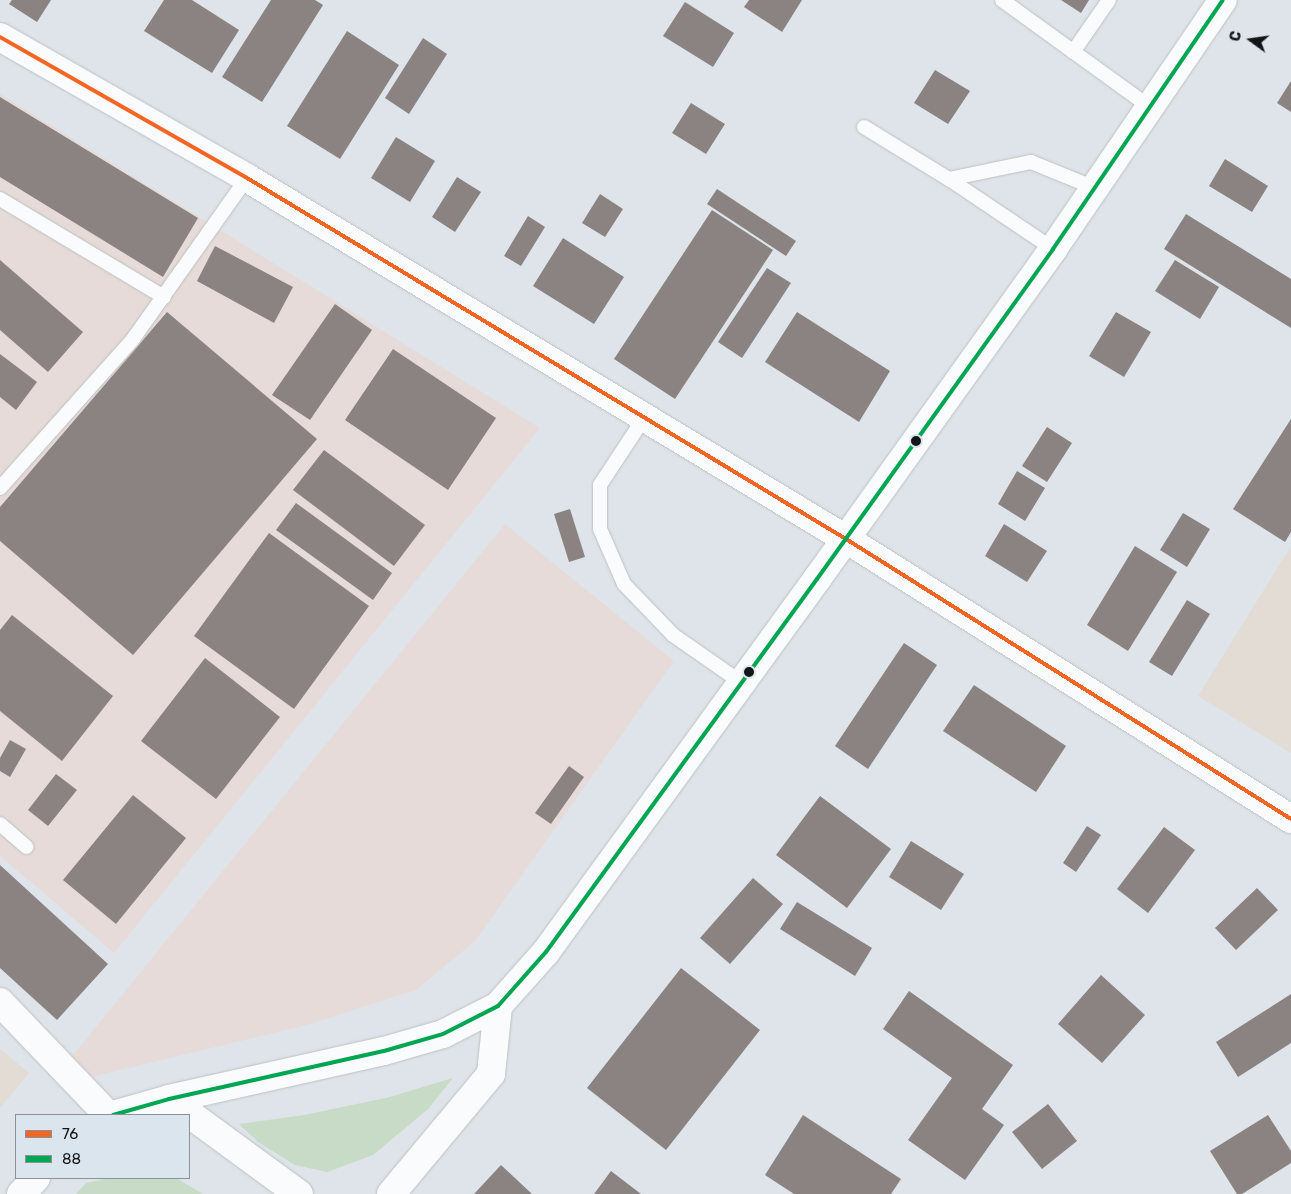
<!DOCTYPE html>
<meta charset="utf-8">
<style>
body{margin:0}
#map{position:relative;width:1291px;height:1194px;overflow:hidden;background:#dee4e9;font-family:Rubik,sans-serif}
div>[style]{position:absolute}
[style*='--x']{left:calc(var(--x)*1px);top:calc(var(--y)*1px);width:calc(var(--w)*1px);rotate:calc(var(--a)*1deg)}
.commercial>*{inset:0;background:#e6dbd8}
.education>*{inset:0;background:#e2dcd5}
.green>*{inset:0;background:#c7dbc7}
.building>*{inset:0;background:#8b8382}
.roads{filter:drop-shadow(0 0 1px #bdc1c4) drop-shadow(0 0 1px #bdc1c4)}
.lane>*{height:14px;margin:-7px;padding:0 7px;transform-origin:7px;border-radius:7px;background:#fafbfc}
.street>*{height:28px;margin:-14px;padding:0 14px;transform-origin:14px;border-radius:14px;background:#fafbfc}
.secondary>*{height:28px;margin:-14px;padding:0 14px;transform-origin:14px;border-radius:14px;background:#fafbfc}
.bus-1>*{height:4px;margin:-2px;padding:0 2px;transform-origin:2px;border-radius:2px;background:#f26522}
.bus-2>*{height:4px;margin:-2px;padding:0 2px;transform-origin:2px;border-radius:2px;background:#00a651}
.dots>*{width:14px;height:14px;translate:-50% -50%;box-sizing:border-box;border:2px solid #dae5ed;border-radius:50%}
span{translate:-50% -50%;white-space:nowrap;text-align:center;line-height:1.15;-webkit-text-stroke:5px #dae5ed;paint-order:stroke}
.legend{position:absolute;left:15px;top:1114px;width:175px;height:65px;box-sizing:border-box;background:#dae5ed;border:1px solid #8a9298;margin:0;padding:6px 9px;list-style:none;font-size:15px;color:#131619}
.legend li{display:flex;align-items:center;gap:10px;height:25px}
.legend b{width:25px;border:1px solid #8a9298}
.north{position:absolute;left:1226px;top:15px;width:50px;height:50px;-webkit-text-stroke:4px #dae5ed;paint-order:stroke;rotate:284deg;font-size:14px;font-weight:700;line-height:20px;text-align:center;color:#131619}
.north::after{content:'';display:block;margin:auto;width:18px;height:22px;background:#131619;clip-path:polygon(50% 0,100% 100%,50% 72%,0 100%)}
</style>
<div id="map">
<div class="commercial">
<i style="clip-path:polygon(0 94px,540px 428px,114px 953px,0 856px)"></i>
<i style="clip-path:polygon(505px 524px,674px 661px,475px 941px,416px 990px,303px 1026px,87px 1078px,70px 1059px)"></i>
</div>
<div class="education">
<i style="clip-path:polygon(1291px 546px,1291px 753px,1198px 696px)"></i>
<i style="clip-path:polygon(0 1049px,29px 1073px,0 1108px)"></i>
</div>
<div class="green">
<i style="clip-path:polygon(453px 1078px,428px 1109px,373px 1155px,327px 1172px,295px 1165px,258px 1142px,239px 1124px,304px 1115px,386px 1098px)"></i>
<i style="clip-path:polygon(110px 1178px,176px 1178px,203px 1194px,76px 1194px,86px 1183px)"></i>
</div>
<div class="building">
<i style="clip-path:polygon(12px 0,51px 0,37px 22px,9px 4px)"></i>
<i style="clip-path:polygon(164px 0,192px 0,239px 30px,212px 73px,144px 31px)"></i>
<i style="clip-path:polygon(271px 0,315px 0,323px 5px,262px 102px,222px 77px)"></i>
<i style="clip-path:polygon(749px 0,802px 0,782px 32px,744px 7px)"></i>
<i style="clip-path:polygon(1061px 0,1089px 0,1081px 13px)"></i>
<i style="clip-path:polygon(685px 2px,734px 33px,713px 67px,663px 36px)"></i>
<i style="clip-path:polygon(347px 31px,399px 65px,340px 159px,287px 126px)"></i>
<i style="clip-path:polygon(423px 38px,447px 54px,409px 114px,385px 98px)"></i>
<i style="clip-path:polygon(935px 70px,970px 91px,948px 124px,914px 103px)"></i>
<i style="clip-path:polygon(1291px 81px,1291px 112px,1277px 103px)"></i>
<i style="clip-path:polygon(0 97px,198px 218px,163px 277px,0 177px)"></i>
<i style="clip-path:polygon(691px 103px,725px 124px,706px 154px,672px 133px)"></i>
<i style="clip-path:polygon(396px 137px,435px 161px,410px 202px,371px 178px)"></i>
<i style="clip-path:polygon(1225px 159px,1268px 186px,1252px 212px,1209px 186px)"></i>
<i style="clip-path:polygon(457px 177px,481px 192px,455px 232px,432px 217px)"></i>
<i style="clip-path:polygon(717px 189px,796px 241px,786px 256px,707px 204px)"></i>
<i style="clip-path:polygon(600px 194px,623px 209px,605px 237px,582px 223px)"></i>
<i style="clip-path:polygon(712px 210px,773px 250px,675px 399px,614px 359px)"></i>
<i style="clip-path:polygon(1186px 214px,1291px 279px,1291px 328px,1164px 249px)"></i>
<i style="clip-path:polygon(528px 216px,545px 227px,521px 266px,504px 256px)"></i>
<i style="clip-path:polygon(563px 238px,624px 277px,594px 324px,533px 286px)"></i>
<i style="clip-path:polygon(215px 246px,293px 287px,274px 323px,197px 281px)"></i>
<i style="clip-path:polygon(0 260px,83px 332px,48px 372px,0 330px)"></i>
<i style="clip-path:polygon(1175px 260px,1219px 287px,1200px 319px,1155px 291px)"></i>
<i style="clip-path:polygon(767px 268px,791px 283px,742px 358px,718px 342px)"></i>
<i style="clip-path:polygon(335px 304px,372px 330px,310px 420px,272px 395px)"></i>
<i style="clip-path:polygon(167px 312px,317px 439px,133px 655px,0 541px,0 507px)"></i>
<i style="clip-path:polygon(797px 312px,890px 371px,859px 422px,765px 362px)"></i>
<i style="clip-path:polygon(1116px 312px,1151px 332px,1124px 377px,1089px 356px)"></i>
<i style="clip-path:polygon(393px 349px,496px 418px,448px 490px,345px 420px)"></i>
<i style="clip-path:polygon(0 354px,37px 382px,16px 410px,0 397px)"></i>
<i style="clip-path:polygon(1291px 419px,1291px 532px,1285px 542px,1233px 509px)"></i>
<i style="clip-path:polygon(1047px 427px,1072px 443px,1047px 482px,1022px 466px)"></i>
<i style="clip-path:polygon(324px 450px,425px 525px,394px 566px,293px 490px)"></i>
<i style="clip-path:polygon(1017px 471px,1045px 488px,1025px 521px,998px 504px)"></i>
<i style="clip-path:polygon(296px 503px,392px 573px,373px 600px,276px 530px)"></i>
<i style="clip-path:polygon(570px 509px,585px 557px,569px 562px,554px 514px)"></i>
<i style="clip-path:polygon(1183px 513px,1210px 529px,1187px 567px,1160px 550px)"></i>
<i style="clip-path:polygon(1004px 524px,1047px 551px,1027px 582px,985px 556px)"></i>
<i style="clip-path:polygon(269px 533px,369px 606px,294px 709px,194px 636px)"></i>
<i style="clip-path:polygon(1135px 546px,1177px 572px,1128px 651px,1087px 625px)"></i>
<i style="clip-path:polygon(1187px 600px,1210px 614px,1172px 676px,1149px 662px)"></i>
<i style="clip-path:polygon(12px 615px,113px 696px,62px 761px,0 711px,0 630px)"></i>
<i style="clip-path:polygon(904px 643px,937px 665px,868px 769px,835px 746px)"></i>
<i style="clip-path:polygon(205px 658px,280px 717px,216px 799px,141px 741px)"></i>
<i style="clip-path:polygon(974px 685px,1066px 746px,1036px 792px,943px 731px)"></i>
<i style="clip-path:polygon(10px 740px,26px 749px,10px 777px,0 771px,0 758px)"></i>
<i style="clip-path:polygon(569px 766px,584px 777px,551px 824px,535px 813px)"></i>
<i style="clip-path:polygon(56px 774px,77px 790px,48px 826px,28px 810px)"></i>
<i style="clip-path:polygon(133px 795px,186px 838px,116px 924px,63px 880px)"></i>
<i style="clip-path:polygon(820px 796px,891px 849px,847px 908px,776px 855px)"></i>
<i style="clip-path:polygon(1087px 826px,1101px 835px,1076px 872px,1063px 863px)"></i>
<i style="clip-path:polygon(1164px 827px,1195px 850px,1148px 913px,1117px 889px)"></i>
<i style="clip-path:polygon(911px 841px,964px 874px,941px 910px,889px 877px)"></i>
<i style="clip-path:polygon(0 865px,108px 964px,57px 1020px,0 968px)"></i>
<i style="clip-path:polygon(753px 878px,783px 904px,730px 964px,700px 938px)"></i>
<i style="clip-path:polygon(1257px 888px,1278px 910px,1236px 950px,1215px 928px)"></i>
<i style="clip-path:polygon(797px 902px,872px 948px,855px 976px,780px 929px)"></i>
<i style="clip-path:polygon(681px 968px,760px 1030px,666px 1150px,587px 1088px)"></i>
<i style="clip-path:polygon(1101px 975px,1145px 1015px,1102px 1063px,1058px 1024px)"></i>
<i style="clip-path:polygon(909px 991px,1013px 1065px,982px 1109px,1004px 1125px,965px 1180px,908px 1140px,952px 1078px,883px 1029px)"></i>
<i style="clip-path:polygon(1291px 994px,1291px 1043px,1238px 1077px,1216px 1042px)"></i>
<i style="clip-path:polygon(1048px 1104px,1077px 1141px,1042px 1169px,1012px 1132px)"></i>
<i style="clip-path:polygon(803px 1115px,901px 1179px,891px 1194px,794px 1194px,765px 1175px)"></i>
<i style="clip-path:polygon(1268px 1115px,1291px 1151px,1291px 1163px,1242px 1194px,1237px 1194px,1210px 1151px)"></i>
<i style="clip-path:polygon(501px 1165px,532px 1194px,474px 1194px)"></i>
<i style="clip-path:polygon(611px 1171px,641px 1194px,594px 1194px)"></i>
</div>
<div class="roads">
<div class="lane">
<i style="--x:1002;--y:0;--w:183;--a:35.9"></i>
<i style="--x:1073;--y:52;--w:63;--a:-55.3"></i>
<i style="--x:864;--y:127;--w:100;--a:31.5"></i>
<i style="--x:949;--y:179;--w:125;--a:33.9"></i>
<i style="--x:949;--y:179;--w:84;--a:-11.7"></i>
<i style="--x:1031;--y:162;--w:69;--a:22.1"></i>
<i style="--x:0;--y:199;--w:191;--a:30.9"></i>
<i style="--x:644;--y:418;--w:80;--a:123.3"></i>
<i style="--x:600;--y:485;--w:44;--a:90"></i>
<i style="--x:600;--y:529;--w:60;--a:66.4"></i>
<i style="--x:624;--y:584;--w:71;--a:46.1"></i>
<i style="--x:673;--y:635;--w:84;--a:34.8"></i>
<i style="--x:0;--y:488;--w:200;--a:-48.2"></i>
<i style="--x:133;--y:339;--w:197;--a:-54.7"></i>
<i style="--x:0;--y:824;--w:35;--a:41"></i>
</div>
<div class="street">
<i style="--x:0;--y:37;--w:284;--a:29.7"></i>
<i style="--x:247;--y:178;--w:699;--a:31.08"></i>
<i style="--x:846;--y:539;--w:526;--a:32.18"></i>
<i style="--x:0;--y:1002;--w:156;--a:46.3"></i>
<i style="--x:169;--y:1099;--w:161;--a:36.2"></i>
<i style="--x:391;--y:1194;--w:156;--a:-50.2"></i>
<i style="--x:491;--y:1074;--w:68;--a:-84.1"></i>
</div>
<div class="secondary">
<i style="--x:113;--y:1115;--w:58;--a:-15.9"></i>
<i style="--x:169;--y:1099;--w:220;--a:-12.6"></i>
<i style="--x:384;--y:1051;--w:61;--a:-16.1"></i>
<i style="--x:443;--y:1034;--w:62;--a:-27"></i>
<i style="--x:498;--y:1006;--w:72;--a:-48.4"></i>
<i style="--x:546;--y:952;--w:461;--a:-54"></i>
<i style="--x:817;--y:579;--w:406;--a:-54.4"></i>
<i style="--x:1053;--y:249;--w:301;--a:-55.7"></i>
<i style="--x:21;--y:1194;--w:22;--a:-47"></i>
</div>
</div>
<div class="bus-1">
<i style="--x:0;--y:37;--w:284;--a:29.7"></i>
<i style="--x:247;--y:178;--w:699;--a:31.08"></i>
<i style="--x:846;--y:539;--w:526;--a:32.18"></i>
</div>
<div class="bus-2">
<i style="--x:113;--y:1115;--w:58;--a:-15.9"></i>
<i style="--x:169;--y:1099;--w:220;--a:-12.6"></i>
<i style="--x:384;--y:1051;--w:61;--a:-16.1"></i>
<i style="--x:443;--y:1034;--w:62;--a:-27"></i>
<i style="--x:498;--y:1006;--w:72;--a:-48.4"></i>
<i style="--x:546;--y:952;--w:461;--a:-54"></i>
<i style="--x:817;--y:579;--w:406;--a:-54.4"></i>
<i style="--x:1053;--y:249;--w:301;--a:-55.7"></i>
</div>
<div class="dots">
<i style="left:916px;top:441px;background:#131619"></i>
<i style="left:749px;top:672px;background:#131619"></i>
</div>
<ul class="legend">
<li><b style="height:6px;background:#f26522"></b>76</li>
<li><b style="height:6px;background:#00a651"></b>88</li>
</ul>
<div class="north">С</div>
</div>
